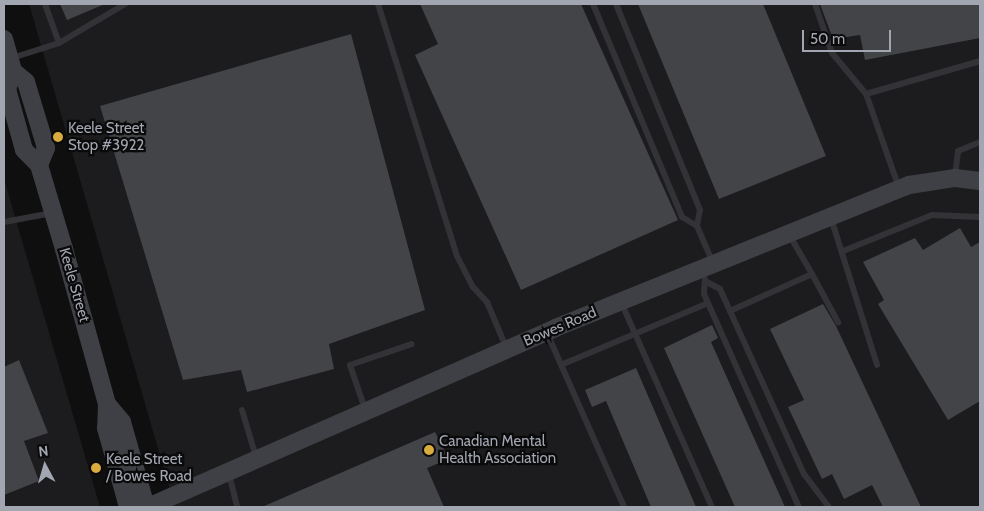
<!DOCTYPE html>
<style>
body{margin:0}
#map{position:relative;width:984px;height:511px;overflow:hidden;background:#0f0f10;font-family:Cabin,sans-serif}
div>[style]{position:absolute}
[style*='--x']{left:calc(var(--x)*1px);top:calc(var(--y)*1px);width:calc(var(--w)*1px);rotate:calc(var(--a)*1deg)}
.built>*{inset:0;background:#1c1b1d}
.building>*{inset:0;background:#434448}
.lane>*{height:6px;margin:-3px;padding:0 3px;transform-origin:3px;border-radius:3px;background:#333337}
.secondary>*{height:18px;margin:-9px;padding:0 9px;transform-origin:9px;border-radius:9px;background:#3f4045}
.dots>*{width:14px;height:14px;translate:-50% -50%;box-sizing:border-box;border:2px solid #0a0a0b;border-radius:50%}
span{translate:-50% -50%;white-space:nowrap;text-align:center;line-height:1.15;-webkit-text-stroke:4.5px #0a0a0b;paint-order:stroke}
.poi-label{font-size:15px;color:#a2a6b0}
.left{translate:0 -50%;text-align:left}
.street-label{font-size:15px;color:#a2a6b0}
.frame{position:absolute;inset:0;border:5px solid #a2a6b0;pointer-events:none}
.north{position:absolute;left:20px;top:441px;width:50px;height:50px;-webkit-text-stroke:4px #0a0a0b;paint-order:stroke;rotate:354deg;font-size:14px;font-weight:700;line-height:20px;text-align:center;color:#a2a6b0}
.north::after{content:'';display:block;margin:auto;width:18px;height:22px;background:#a2a6b0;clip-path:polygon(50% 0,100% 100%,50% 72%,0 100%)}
.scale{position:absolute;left:802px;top:30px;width:89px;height:22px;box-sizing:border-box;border:2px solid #a2a6b0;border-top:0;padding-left:6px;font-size:15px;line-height:18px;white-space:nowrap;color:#a2a6b0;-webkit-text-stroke:4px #0a0a0b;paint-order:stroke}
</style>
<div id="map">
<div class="built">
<i style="clip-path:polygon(29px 4px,980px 4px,980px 507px,175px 507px)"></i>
<i style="clip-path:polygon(4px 179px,100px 507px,4px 507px)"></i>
</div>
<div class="building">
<i style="clip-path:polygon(60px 4px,105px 4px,67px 20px)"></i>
<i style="clip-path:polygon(420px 4px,581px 4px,678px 220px,521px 290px,415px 55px,438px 44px)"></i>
<i style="clip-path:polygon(638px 4px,763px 4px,826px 156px,719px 199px)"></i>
<i style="clip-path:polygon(820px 4px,980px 4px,980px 38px,865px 60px,860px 35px,833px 39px)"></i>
<i style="clip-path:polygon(351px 34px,425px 310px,329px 344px,334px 369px,247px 392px,241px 370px,183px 380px,100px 106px)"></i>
<i style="clip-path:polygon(960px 228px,971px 247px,980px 242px,980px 401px,948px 420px,878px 304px,884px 300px,863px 262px,915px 238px,923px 250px)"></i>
<i style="clip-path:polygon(823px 304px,836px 326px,921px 507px,883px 507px,872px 485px,844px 499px,832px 474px,822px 479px,788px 407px,804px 400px,770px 329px)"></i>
<i style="clip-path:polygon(712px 325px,718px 338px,711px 342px,785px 507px,735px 507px,664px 348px)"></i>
<i style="clip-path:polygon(19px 360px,48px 433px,24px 441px,39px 481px,4px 495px,4px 367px)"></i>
<i style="clip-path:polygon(636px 368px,696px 507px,651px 507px,606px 401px,592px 407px,585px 390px)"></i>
<i style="clip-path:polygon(435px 432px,449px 459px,427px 468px,444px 507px,262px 507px)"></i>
</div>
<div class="lane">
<i style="--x:378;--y:4;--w:264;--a:72.6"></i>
<i style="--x:457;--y:256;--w:35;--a:63"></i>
<i style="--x:473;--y:287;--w:21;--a:47"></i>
<i style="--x:487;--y:302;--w:49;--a:67.1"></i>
<i style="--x:593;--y:4;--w:231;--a:67.3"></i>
<i style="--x:682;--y:217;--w:17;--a:31"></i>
<i style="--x:697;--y:226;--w:40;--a:66.6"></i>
<i style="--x:616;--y:4;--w:222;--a:67.8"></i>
<i style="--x:700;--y:210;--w:16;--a:101"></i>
<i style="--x:815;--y:4;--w:52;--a:70.9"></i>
<i style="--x:832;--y:53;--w:53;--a:50.3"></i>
<i style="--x:59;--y:43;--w:77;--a:-30.6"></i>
<i style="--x:12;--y:58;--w:49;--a:-17.7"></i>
<i style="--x:59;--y:43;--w:41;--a:-109.7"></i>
<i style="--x:955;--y:176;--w:25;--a:-83"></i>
<i style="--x:958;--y:151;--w:24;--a:-22"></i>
<i style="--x:899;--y:188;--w:100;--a:-109.3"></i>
<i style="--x:866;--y:94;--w:119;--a:-16.1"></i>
<i style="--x:831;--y:218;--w:154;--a:72.6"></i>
<i style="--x:4;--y:222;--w:49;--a:-10.6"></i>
<i style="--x:843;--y:251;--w:96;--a:-22"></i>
<i style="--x:932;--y:215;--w:48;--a:2.4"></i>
<i style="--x:812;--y:274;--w:55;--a:61.6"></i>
<i style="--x:705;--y:279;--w:15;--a:94"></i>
<i style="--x:704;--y:294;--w:233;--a:66"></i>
<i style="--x:705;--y:281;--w:17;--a:28"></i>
<i style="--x:720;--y:289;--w:203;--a:65.6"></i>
<i style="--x:804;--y:474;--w:41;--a:52.9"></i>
<i style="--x:621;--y:302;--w:224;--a:66.1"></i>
<i style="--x:730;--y:311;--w:90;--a:-24.3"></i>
<i style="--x:812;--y:274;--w:44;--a:-120.1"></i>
<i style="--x:547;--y:333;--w:190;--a:66.1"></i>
<i style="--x:563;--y:364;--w:157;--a:-22.8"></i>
<i style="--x:365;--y:409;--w:46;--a:-108.8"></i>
<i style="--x:350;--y:365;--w:65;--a:-18.7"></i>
<i style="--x:242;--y:410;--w:49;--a:73.4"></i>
<i style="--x:229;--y:474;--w:34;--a:76"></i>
</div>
<div class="secondary">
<i style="--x:4;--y:39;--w:33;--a:74"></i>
<i style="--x:13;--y:71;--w:17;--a:40"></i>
<i style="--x:26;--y:82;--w:69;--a:73.1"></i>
<i style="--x:46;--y:148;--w:18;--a:112"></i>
<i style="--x:13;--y:71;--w:19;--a:108"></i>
<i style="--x:7;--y:89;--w:63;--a:74.4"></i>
<i style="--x:24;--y:150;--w:21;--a:45"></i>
<i style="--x:39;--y:165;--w:88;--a:73.4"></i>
<i style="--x:64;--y:249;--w:161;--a:74.5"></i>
<i style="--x:107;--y:404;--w:24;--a:92"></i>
<i style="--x:106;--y:428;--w:82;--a:74.4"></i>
<i style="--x:107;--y:404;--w:23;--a:50"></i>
<i style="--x:122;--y:422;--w:88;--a:74.2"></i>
<i style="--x:148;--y:507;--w:445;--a:-23.7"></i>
<i style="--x:555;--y:328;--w:382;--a:-22"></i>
<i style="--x:909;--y:185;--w:47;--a:-8.7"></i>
<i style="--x:955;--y:178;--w:25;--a:7"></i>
</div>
<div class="dots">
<i style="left:58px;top:137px;background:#daac3d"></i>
<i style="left:429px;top:450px;background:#daac3d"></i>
<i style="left:96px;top:468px;background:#daac3d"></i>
</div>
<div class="poi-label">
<span class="left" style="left:68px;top:137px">Keele Street<br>Stop #3922</span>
<span class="left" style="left:439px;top:450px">Canadian Mental<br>Health Association</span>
<span class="left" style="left:106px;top:468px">Keele Street<br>/ Bowes Road</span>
</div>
<div class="street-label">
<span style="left:74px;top:285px;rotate:74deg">Keele Street</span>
<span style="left:560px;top:327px;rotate:-23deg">Bowes Road</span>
</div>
<div class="frame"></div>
<div class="north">N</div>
<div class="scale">50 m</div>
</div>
